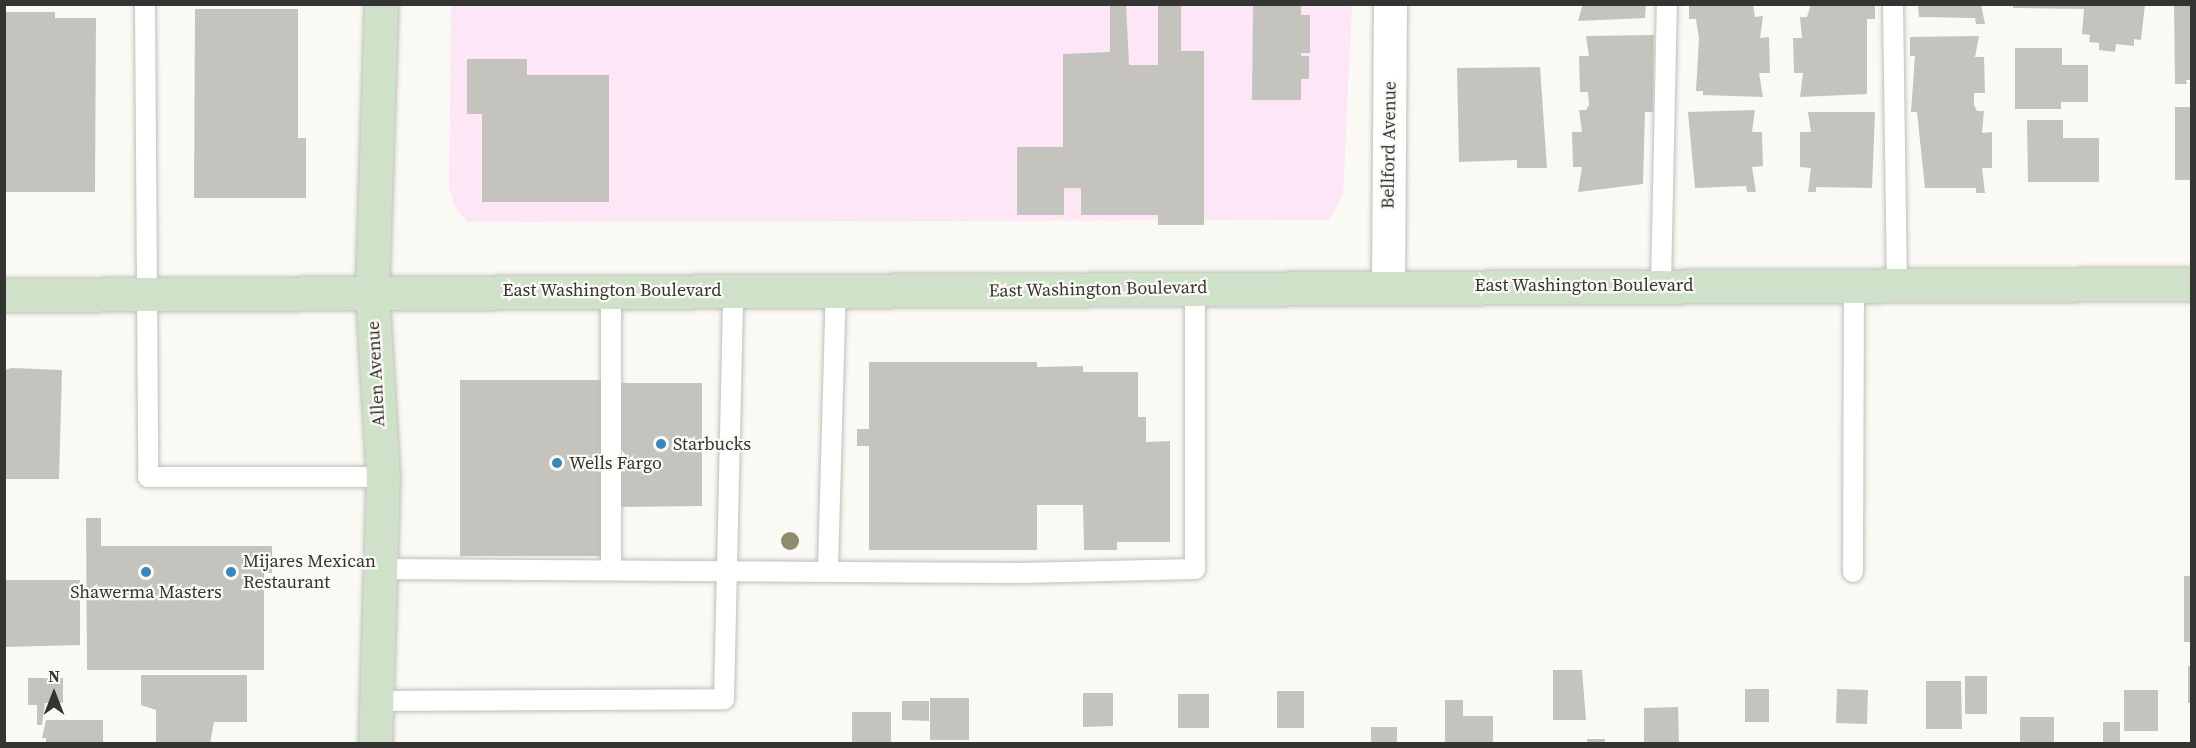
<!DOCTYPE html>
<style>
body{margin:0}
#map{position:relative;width:2196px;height:748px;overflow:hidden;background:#faf9f4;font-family:"Source Serif 4",serif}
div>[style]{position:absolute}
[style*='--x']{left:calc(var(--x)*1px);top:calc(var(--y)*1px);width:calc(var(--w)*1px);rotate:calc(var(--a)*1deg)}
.commercial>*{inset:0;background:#fde7f6}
.building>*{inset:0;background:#c4c3be}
.roads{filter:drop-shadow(0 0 2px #bfbeb9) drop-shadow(0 0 2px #bfbeb9)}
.lane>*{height:20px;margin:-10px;padding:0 10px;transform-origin:10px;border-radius:10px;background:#fff}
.street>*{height:33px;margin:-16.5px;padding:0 16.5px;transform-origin:16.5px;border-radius:16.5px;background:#fff}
.secondary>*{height:33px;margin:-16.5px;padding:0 16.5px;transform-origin:16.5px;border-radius:16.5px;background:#cfe2c9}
.trees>*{width:18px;height:18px;margin:-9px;border-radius:50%;background:#8d8d6e}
.dots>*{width:16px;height:16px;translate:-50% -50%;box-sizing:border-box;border:3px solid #faf9f4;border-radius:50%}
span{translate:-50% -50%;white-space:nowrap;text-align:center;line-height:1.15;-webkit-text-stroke:4.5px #faf9f4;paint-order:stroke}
.street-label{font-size:18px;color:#343432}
.poi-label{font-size:18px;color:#343432}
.left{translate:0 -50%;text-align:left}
.frame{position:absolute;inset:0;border:6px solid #343432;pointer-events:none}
.north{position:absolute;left:24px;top:664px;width:60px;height:60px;-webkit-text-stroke:4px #faf9f4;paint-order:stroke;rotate:0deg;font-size:16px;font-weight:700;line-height:24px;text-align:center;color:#343432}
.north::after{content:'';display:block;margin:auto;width:21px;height:27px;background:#343432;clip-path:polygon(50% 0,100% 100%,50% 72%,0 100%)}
</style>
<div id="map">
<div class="commercial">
<i style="clip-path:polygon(451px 5px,1352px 5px,1343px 195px,1329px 220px,467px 222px,455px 207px,449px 188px)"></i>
</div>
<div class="building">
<i style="clip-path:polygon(1110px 4px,1126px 4px,1129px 65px,1158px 65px,1158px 5px,1181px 5px,1181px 51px,1204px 51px,1204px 225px,1158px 225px,1158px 215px,1081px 215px,1081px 188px,1064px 188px,1064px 215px,1017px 215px,1017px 147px,1063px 147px,1063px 54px,1110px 52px)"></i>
<i style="clip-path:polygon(1253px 4px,1301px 4px,1301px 15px,1310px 15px,1310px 53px,1301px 53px,1301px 56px,1309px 56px,1309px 79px,1301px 79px,1301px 100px,1252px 100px)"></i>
<i style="clip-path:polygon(1583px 4px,1646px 4px,1645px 18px,1578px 21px)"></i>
<i style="clip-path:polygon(1689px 4px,1753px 4px,1755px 17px,1763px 16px,1760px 38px,1769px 37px,1770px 73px,1759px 73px,1763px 97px,1703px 95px,1703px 91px,1696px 91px,1699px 39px,1696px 19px,1689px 19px)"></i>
<i style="clip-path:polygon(1811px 4px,1875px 4px,1875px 19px,1867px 19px,1867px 94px,1800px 97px,1803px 73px,1794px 73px,1793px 38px,1802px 38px,1800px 17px,1807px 17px)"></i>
<i style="clip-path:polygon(1918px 4px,1981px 4px,1985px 24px,1976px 24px,1975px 18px,1919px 17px)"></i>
<i style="clip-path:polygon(2013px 4px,2145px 4px,2141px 40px,2134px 39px,2134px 46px,2116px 44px,2115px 52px,2099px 50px,2099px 43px,2089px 42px,2090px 35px,2082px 34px,2084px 9px,2013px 8px)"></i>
<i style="clip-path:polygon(2174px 4px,2192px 4px,2192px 80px,2186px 80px,2187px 84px,2175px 84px)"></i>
<i style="clip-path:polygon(195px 9px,298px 9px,298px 138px,306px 138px,306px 198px,194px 198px)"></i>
<i style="clip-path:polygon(4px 12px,55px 12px,55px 18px,96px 18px,95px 192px,4px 192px)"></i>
<i style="clip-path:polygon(1654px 35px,1653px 112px,1645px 112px,1643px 184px,1578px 192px,1582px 167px,1573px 167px,1572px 132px,1582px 132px,1579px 110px,1586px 110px,1589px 105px,1588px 92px,1580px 92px,1579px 56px,1589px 56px,1586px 36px)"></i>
<i style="clip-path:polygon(1979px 36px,1975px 57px,1984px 57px,1985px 93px,1974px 93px,1974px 105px,1977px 111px,1984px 111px,1982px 133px,1992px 132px,1992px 168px,1982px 168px,1985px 193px,1976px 193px,1976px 188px,1925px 188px,1917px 112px,1911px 112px,1915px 56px,1910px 56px,1910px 37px)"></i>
<i style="clip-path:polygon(2015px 48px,2062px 48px,2062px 65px,2088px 65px,2088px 102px,2061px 102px,2061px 109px,2015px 109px)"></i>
<i style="clip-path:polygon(467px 59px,527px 59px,527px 75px,609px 75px,609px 202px,482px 202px,482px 114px,467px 114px)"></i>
<i style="clip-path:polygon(1540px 67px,1547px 168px,1517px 168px,1517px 160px,1459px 162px,1457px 68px)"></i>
<i style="clip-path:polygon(2175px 107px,2192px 107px,2192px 180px,2175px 180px)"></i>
<i style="clip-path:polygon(1755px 110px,1752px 132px,1762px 132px,1763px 166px,1752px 167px,1756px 192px,1747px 192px,1746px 186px,1695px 188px,1688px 112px)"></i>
<i style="clip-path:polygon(1808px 112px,1875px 112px,1872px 188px,1816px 187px,1816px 192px,1808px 192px,1811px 168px,1800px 167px,1800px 132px,1811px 132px)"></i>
<i style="clip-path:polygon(2027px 120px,2063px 120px,2063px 138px,2099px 138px,2099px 182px,2028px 182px)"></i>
<i style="clip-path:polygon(869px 362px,1037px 362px,1037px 367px,1083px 366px,1083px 372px,1138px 372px,1138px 417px,1146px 417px,1146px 442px,1170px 441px,1170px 542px,1117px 542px,1117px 550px,1084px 550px,1083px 505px,1037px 505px,1037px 550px,869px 550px,869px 446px,857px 446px,857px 429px,869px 429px)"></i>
<i style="clip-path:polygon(12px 368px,62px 370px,59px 479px,4px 479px,4px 370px)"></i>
<i style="clip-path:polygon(460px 380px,601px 380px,601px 388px,610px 388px,610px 412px,601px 412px,601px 556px,460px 556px)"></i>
<i style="clip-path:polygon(620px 383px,702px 383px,702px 506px,620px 507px)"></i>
<i style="clip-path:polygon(86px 518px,101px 518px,101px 546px,272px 546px,272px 573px,264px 573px,264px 670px,87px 670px)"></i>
<i style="clip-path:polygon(2184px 576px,2192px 576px,2192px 642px,2184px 642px)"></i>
<i style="clip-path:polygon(4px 580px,80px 580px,80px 645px,4px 647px)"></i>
<i style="clip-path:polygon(2188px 666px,2192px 666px,2192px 703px,2188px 703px)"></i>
<i style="clip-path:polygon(1553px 670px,1582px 670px,1586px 720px,1553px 720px)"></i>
<i style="clip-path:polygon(141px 675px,247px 675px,247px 722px,214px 722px,210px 744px,156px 744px,156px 710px,141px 705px)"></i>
<i style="clip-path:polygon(1965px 676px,1987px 676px,1987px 714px,1965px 714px)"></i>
<i style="clip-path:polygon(28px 678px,63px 678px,63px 703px,45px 703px,42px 725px,37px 725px,37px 705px,28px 705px)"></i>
<i style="clip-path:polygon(1926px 681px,1961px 681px,1962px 729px,1926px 729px)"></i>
<i style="clip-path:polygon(1745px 689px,1769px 689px,1769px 722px,1745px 722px)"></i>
<i style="clip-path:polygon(1837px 689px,1868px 690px,1867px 724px,1836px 723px)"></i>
<i style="clip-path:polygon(2124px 690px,2158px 690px,2158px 731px,2124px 731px)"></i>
<i style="clip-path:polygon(1277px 691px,1304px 691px,1304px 728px,1277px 728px)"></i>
<i style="clip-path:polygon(1083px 693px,1113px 693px,1113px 726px,1083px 727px)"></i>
<i style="clip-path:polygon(1178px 694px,1209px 694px,1209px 728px,1178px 728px)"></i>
<i style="clip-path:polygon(930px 698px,969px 698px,969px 740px,930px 740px)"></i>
<i style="clip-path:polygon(1445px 700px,1463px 700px,1463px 716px,1493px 716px,1493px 744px,1445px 744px)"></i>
<i style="clip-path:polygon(902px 701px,929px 701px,929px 721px,902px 720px)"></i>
<i style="clip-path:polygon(1678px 707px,1679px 744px,1644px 744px,1644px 708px)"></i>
<i style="clip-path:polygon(852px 712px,891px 712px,891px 744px,852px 744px)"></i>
<i style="clip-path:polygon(2020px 717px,2054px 717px,2054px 744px,2020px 744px)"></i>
<i style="clip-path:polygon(46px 720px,103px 720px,103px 744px,46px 744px,46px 738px,42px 738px)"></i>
<i style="clip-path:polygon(2103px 722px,2120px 722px,2120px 744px,2103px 744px)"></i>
<i style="clip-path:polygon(1371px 727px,1397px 727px,1397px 744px,1371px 744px)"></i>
<i style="clip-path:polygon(1587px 739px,1605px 739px,1605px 744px,1587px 744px)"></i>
</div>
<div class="roads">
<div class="lane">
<i style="--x:145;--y:4;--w:473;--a:89.6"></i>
<i style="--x:148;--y:477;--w:235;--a:0"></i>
<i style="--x:1893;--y:4;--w:281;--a:89.2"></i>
<i style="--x:1661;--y:285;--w:281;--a:-88.8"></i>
<i style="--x:611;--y:290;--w:280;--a:90"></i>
<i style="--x:381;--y:569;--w:640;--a:0.36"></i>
<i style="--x:1021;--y:573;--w:174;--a:-1.3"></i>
<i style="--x:1195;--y:569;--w:281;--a:-90"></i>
<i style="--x:828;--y:569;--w:279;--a:-88.4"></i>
<i style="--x:1853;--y:572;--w:287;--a:-89.8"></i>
<i style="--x:376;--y:701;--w:348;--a:-0.3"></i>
<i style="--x:724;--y:699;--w:409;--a:-88.7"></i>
</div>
<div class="street">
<i style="--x:1388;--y:286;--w:282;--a:-89.6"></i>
</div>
<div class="secondary">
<i style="--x:4;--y:295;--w:2188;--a:-0.29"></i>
<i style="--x:375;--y:744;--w:267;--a:-88.3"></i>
<i style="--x:383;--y:477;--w:186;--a:-93.4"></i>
<i style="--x:372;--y:291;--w:287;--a:-88.2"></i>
</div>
</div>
<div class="trees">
<i style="left:790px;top:541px"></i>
</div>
<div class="dots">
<i style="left:661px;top:444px;background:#3787b9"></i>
<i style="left:557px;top:463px;background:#3787b9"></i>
<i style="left:146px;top:572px;background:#3787b9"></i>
<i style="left:231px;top:572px;background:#3787b9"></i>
</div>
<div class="street-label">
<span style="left:1389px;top:145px;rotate:-89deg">Bellford Avenue</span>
<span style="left:1584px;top:285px">East Washington Boulevard</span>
<span style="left:1098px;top:289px;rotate:-1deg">East Washington Boulevard</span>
<span style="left:612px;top:290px">East Washington Boulevard</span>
<span style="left:376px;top:374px;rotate:-93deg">Allen Avenue</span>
</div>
<div class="poi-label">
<span class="left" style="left:673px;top:444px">Starbucks</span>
<span class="left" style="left:569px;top:463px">Wells Fargo</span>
<span class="left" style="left:243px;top:572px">Mijares Mexican<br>Restaurant</span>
<span style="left:146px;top:592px">Shawerma Masters</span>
</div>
<div class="frame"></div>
<div class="north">N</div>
</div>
